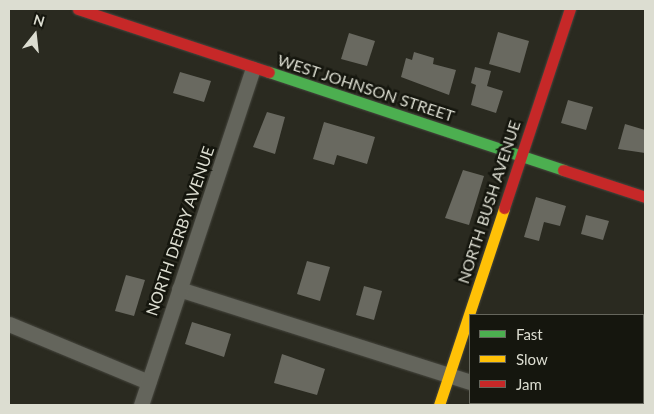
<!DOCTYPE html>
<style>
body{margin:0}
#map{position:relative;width:654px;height:414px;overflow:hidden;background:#2a2a20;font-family:Lato,sans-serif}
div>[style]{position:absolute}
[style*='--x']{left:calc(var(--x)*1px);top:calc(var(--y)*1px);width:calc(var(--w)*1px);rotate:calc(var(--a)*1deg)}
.building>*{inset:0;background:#696960}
.roads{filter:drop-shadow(0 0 1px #46463e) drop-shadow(0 0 1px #46463e)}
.street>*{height:15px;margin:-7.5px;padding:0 7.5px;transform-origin:7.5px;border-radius:7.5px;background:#64655c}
.fast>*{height:11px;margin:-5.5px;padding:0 5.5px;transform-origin:5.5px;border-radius:5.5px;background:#4caf50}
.slow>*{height:11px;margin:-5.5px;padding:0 5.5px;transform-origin:5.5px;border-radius:5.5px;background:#ffc107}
.jam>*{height:11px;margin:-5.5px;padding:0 5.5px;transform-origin:5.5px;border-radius:5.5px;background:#c62828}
span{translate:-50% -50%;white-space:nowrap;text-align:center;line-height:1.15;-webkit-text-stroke:5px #15160e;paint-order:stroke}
.street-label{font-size:16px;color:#dcddd1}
.frame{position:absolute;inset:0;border:10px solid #dcddd1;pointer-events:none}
.legend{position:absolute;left:469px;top:314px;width:175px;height:90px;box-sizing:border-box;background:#15160e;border:1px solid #65665c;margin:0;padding:6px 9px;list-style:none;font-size:15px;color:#dcddd1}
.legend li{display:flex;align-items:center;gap:10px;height:25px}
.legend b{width:25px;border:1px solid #65665c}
.north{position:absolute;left:10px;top:10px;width:50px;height:50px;-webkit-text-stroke:4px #15160e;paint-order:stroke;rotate:16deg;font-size:14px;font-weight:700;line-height:20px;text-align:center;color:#dcddd1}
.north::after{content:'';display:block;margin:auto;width:18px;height:22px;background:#dcddd1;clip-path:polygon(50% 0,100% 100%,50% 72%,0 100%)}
</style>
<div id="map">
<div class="building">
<i style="clip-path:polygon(498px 32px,529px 41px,520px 73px,489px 64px)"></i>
<i style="clip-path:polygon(349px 33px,375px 41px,367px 66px,341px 59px)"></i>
<i style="clip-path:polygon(414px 52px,434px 58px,433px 64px,456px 70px,449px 95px,401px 77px,406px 58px,412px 60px)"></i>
<i style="clip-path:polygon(475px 67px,491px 71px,487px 86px,503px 91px,496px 113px,471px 105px,476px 85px,471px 83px)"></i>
<i style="clip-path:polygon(180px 72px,211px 81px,204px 102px,173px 93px)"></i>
<i style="clip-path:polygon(568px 100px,593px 107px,586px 130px,561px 123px)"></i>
<i style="clip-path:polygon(267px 112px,285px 117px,275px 154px,253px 147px)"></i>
<i style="clip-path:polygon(324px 122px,375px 137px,367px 164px,337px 155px,334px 165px,313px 159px)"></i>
<i style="clip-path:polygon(625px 124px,645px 130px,645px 153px,618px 149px)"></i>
<i style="clip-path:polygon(463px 170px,484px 176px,469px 225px,445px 218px)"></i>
<i style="clip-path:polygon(536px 197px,566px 206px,560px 226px,544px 222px,539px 241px,524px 237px)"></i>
<i style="clip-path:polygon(586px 215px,609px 221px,603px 240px,581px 234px)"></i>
<i style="clip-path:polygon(307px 261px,330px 267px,320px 301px,297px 294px)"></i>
<i style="clip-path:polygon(126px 275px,145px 280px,134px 316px,115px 311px)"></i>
<i style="clip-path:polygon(364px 286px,382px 291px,374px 320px,356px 315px)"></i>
<i style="clip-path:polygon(192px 322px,231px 334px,224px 357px,185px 344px)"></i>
<i style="clip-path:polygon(282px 354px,325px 369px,317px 395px,274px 383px)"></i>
</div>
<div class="roads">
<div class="street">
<i style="--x:179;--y:289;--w:305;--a:17.7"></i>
<i style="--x:9;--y:324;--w:151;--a:22.6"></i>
<i style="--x:532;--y:403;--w:7;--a:16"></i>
<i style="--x:141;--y:405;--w:354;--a:-71.6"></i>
</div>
<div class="fast">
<i style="--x:269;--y:72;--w:310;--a:18.4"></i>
</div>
<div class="slow">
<i style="--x:439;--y:405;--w:207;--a:-71.7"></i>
</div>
<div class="jam">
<i style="--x:78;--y:9;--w:201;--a:18.3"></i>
<i style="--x:563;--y:170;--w:86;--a:18.2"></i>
<i style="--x:504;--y:208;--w:210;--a:-71.7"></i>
</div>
</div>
<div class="street-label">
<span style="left:366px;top:88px;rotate:18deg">WEST JOHNSON STREET</span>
<span style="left:489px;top:202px;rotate:-72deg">NORTH BUSH AVENUE</span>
<span style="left:180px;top:231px;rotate:-71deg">NORTH DERBY AVENUE</span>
</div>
<div class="frame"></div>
<ul class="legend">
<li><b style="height:6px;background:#4caf50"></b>Fast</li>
<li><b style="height:6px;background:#ffc107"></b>Slow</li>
<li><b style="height:6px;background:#c62828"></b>Jam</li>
</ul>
<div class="north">N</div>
</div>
